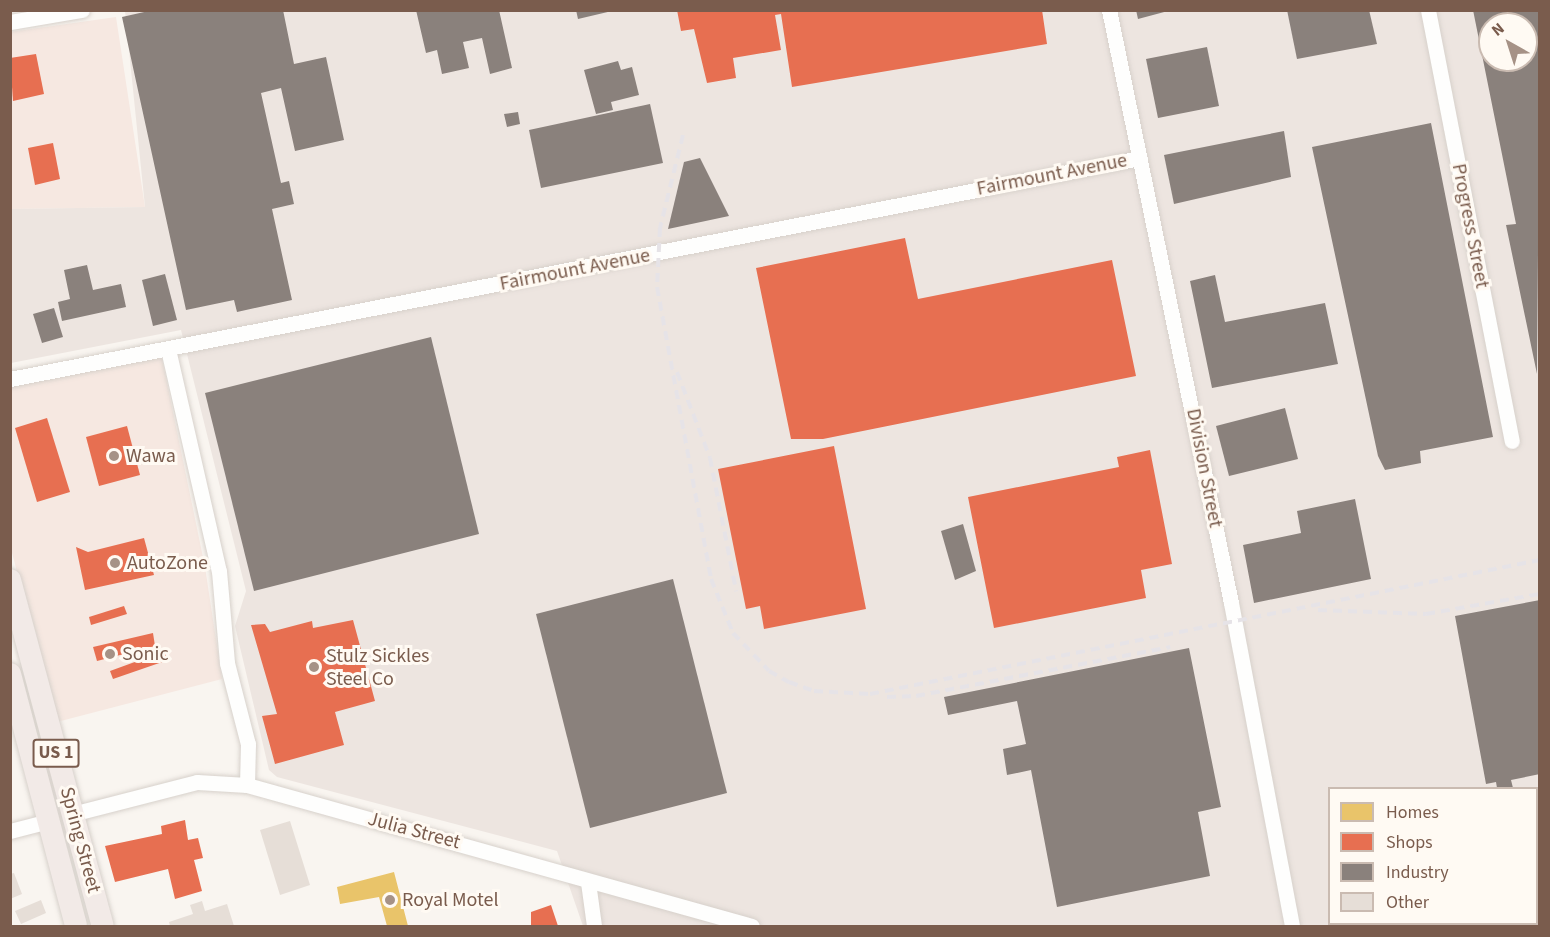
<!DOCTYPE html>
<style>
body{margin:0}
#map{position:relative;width:1550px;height:937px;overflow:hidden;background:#f9f5f0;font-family:"Source Sans 3",sans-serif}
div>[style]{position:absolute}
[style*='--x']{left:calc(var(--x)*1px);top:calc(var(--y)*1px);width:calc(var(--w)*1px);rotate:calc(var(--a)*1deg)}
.commercial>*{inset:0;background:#f6e8e1}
.industrial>*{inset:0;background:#ede5e0}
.homes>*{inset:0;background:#e9c46a}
.shops>*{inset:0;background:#e76f51}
.industry>*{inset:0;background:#8a817c}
.building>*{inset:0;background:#e6ded7}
.roads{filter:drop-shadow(0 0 2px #d7d1cb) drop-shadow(0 0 2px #d7d1cb)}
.minor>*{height:15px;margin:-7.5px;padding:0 7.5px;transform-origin:7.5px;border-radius:7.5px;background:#fefefd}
.highway>*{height:22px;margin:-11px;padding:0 11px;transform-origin:11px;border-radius:11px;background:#f2eae7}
.rail>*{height:4px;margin-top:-2px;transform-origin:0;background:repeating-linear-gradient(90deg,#e6e3e7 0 9px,transparent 0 15px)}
.dots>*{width:16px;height:16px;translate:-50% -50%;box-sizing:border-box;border:3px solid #fffaf3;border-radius:50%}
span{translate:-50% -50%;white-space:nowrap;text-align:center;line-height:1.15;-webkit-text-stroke:6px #fffaf3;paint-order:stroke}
.shield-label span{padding:2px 4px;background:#fffaf3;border:2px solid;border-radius:4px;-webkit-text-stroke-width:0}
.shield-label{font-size:18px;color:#7a5c4d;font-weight:700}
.street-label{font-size:20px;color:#7a5c4d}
.poi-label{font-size:20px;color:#7a5c4d}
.left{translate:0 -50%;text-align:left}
.frame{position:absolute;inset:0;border:12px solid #7a5c4d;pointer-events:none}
.legend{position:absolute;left:1328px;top:787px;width:210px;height:138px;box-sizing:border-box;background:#fffaf3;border:2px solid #cabbb1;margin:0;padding:8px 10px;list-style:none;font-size:18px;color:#7a5c4d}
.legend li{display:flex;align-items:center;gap:12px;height:30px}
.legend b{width:30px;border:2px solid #cabbb1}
.north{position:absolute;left:1478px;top:12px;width:60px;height:60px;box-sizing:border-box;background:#fffaf3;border:2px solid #cabbb1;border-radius:50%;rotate:321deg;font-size:16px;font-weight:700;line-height:24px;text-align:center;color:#7a5c4d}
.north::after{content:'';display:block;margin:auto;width:21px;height:27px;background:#a69286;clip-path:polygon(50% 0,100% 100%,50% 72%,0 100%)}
</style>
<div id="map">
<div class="commercial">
<i style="clip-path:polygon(116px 17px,145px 207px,11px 209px,10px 32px)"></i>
<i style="clip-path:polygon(161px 354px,205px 567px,222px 679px,57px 722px,11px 549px,10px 383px)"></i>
</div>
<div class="industrial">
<i style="clip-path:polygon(evenodd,125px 11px,1539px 11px,1539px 926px,583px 926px,557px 851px,277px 777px,269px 770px,235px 626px,246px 591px,181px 330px,11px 363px,11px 209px,145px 207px,125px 11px,1490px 24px,1526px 24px,1526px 60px,1490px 60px,1490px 24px,125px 11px,1330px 788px,1536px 788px,1536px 924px,1330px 924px,1330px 788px)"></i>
</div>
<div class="homes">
<i style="clip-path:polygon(394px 872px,408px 926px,387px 926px,379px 897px,340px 904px,337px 887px)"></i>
</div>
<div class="shops">
<i style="clip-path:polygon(677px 10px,1042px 10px,1047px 44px,792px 87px,781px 14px,775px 15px,781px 50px,733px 58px,736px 78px,707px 83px,694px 29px,681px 31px)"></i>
<i style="clip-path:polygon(36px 54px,44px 94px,13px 101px,10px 58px)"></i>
<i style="clip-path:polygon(53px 143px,60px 179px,35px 185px,28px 148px)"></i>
<i style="clip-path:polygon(905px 238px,918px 299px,1112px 260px,1136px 376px,823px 439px,791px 439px,756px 268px)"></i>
<i style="clip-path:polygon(47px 418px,70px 492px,37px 502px,15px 428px)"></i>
<i style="clip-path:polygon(127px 426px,140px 475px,99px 486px,86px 437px)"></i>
<i style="clip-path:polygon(834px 446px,866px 609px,764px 629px,760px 606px,746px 609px,718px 469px)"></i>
<i style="clip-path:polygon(1150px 450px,1172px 564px,1141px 570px,1146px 598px,994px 628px,968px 497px,1119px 467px,1117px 457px)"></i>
<i style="clip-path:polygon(144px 538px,154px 575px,85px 590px,76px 547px,88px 552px)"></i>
<i style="clip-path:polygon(124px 606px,127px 614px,91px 625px,89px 617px)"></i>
<i style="clip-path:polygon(353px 620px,375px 701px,335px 712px,344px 745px,275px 764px,262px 716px,277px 714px,251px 625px,265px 624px,270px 632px,312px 621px,313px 628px)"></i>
<i style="clip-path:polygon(153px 633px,155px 646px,97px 661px,93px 647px)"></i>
<i style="clip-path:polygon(165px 651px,168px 660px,113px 679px,110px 671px)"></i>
<i style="clip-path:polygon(185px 820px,188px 840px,198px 838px,203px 858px,194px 860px,202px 891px,175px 899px,168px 869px,115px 882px,105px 846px,162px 834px,161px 826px)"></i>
<i style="clip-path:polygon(551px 905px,558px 926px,531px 926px,531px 912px)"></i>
</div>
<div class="industry">
<i style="clip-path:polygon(153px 10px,283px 10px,294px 64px,326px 57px,344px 140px,295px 151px,281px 88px,261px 93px,281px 183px,289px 181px,294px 204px,272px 209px,292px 300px,237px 312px,234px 300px,186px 310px,122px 17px)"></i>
<i style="clip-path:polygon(416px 10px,499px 10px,512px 68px,490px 74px,482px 38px,463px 42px,469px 68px,442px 74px,437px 50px,426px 53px)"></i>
<i style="clip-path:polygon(576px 10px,612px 10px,612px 11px,578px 19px)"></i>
<i style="clip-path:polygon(1136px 10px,1168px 10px,1168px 11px,1138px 19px)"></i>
<i style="clip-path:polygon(1287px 10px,1369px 10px,1377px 44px,1297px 59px)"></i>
<i style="clip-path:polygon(evenodd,1473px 10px,1540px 10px,1537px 374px,1506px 225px,1516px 224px,1473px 10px,1490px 24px,1526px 24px,1526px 60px,1490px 60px,1490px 24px)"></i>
<i style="clip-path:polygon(1207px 47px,1219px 106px,1158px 118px,1146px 59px)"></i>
<i style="clip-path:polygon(618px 61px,621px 70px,632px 67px,639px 95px,611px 102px,613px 110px,596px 114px,584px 70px)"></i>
<i style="clip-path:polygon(650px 104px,663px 163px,541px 188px,529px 130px)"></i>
<i style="clip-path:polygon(518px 112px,520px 124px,507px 127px,504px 114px)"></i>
<i style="clip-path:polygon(1431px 123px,1493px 437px,1420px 451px,1421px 463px,1385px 470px,1378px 456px,1312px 147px)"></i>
<i style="clip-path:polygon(1284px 131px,1291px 177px,1174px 204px,1164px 155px)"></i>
<i style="clip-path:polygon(700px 158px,729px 216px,668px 229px,684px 162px)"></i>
<i style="clip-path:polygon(87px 265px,93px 290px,121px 284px,126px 307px,62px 321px,58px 302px,70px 299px,64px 270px)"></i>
<i style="clip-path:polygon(165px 274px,177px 320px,153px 326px,142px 280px)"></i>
<i style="clip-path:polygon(1215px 275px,1225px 322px,1325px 303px,1338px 364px,1212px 388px,1190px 281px)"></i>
<i style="clip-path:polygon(54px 308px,63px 337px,42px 343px,33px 314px)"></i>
<i style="clip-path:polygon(431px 337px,479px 534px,254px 591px,205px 393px)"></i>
<i style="clip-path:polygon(1285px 408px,1298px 459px,1229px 476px,1216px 426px)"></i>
<i style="clip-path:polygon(1355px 499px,1371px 579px,1254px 603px,1243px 545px,1301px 533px,1297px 511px)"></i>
<i style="clip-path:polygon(963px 524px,976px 571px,955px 580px,941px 531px)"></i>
<i style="clip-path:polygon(673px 579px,727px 793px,590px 828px,536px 614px)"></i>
<i style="clip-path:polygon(1540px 600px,1540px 774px,1511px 780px,1513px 788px,1497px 788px,1496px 782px,1486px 784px,1455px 616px)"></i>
<i style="clip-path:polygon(1189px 648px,1221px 807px,1198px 812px,1210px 876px,1057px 907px,1031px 770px,1007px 775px,1003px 749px,1026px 744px,1017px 701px,948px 715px,944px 697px)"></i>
</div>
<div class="building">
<i style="clip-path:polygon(290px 821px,310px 885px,280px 895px,260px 830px)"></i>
<i style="clip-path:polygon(14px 873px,22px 894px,10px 899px,10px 874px)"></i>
<i style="clip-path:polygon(41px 900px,46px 913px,21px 924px,15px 911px)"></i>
<i style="clip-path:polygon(202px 901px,205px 911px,227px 904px,234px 926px,170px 926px,169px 922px,193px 914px,190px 905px)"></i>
</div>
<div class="roads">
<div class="minor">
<i style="--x:1109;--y:10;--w:605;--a:78.37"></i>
<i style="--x:1231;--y:603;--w:329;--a:79.3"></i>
<i style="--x:1428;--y:10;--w:439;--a:79"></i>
<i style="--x:10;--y:22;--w:73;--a:-9.5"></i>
<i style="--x:168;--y:349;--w:228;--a:77.1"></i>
<i style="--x:219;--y:571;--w:92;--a:85"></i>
<i style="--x:227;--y:663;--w:84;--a:75.5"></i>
<i style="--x:248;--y:744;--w:41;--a:91.4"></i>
<i style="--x:10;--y:379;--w:1151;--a:-11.07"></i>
<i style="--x:72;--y:814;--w:129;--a:-14.4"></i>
<i style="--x:197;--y:782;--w:50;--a:3.4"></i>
<i style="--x:247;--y:785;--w:524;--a:15.6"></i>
<i style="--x:10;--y:831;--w:40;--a:-14.4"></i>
<i style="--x:588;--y:882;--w:44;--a:82.2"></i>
</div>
<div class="highway">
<i style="--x:10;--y:580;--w:358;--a:75"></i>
<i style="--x:10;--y:674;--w:260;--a:75.3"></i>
</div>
</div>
<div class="rail">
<i style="--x:683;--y:135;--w:96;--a:103.9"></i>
<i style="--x:660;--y:228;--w:59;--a:92.9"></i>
<i style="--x:657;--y:287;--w:297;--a:79.5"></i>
<i style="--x:711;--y:579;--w:58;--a:67.8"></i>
<i style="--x:733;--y:633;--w:52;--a:46.5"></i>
<i style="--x:769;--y:671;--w:23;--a:29"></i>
<i style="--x:789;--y:682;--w:27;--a:20"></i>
<i style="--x:814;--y:691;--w:56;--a:3.1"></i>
<i style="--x:870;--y:694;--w:683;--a:-11.31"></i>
<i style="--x:677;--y:372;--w:92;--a:69"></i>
<i style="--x:710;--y:458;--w:136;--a:78.9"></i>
<i style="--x:1318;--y:610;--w:108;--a:2.1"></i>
<i style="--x:1426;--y:614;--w:116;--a:-10"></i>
<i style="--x:887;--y:697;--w:29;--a:-2"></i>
<i style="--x:916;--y:696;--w:259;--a:-10.9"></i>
</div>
<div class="dots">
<i style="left:114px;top:456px;background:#a69286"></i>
<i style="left:115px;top:563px;background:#a69286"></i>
<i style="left:110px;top:654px;background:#a69286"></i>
<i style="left:314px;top:667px;background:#a69286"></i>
<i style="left:390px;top:900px;background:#a69286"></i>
</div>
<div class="shield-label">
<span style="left:56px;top:753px">US 1</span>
</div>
<div class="street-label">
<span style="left:1052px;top:175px;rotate:-11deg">Fairmount Avenue</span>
<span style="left:1470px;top:226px;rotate:79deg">Progress Street</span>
<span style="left:575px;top:270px;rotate:-11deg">Fairmount Avenue</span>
<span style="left:1204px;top:468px;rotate:79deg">Division Street</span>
<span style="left:414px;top:831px;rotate:15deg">Julia Street</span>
<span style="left:80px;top:840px;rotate:75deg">Spring Street</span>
</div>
<div class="poi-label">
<span class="left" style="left:126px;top:456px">Wawa</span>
<span class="left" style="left:127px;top:563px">AutoZone</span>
<span class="left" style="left:122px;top:654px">Sonic</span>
<span class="left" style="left:326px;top:668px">Stulz Sickles<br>Steel Co</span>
<span class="left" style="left:402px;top:900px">Royal Motel</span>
</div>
<div class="frame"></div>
<ul class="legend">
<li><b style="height:16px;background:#e9c46a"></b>Homes</li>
<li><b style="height:16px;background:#e76f51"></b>Shops</li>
<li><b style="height:16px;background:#8a817c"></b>Industry</li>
<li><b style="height:16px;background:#e6ded7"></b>Other</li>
</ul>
<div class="north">N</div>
</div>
